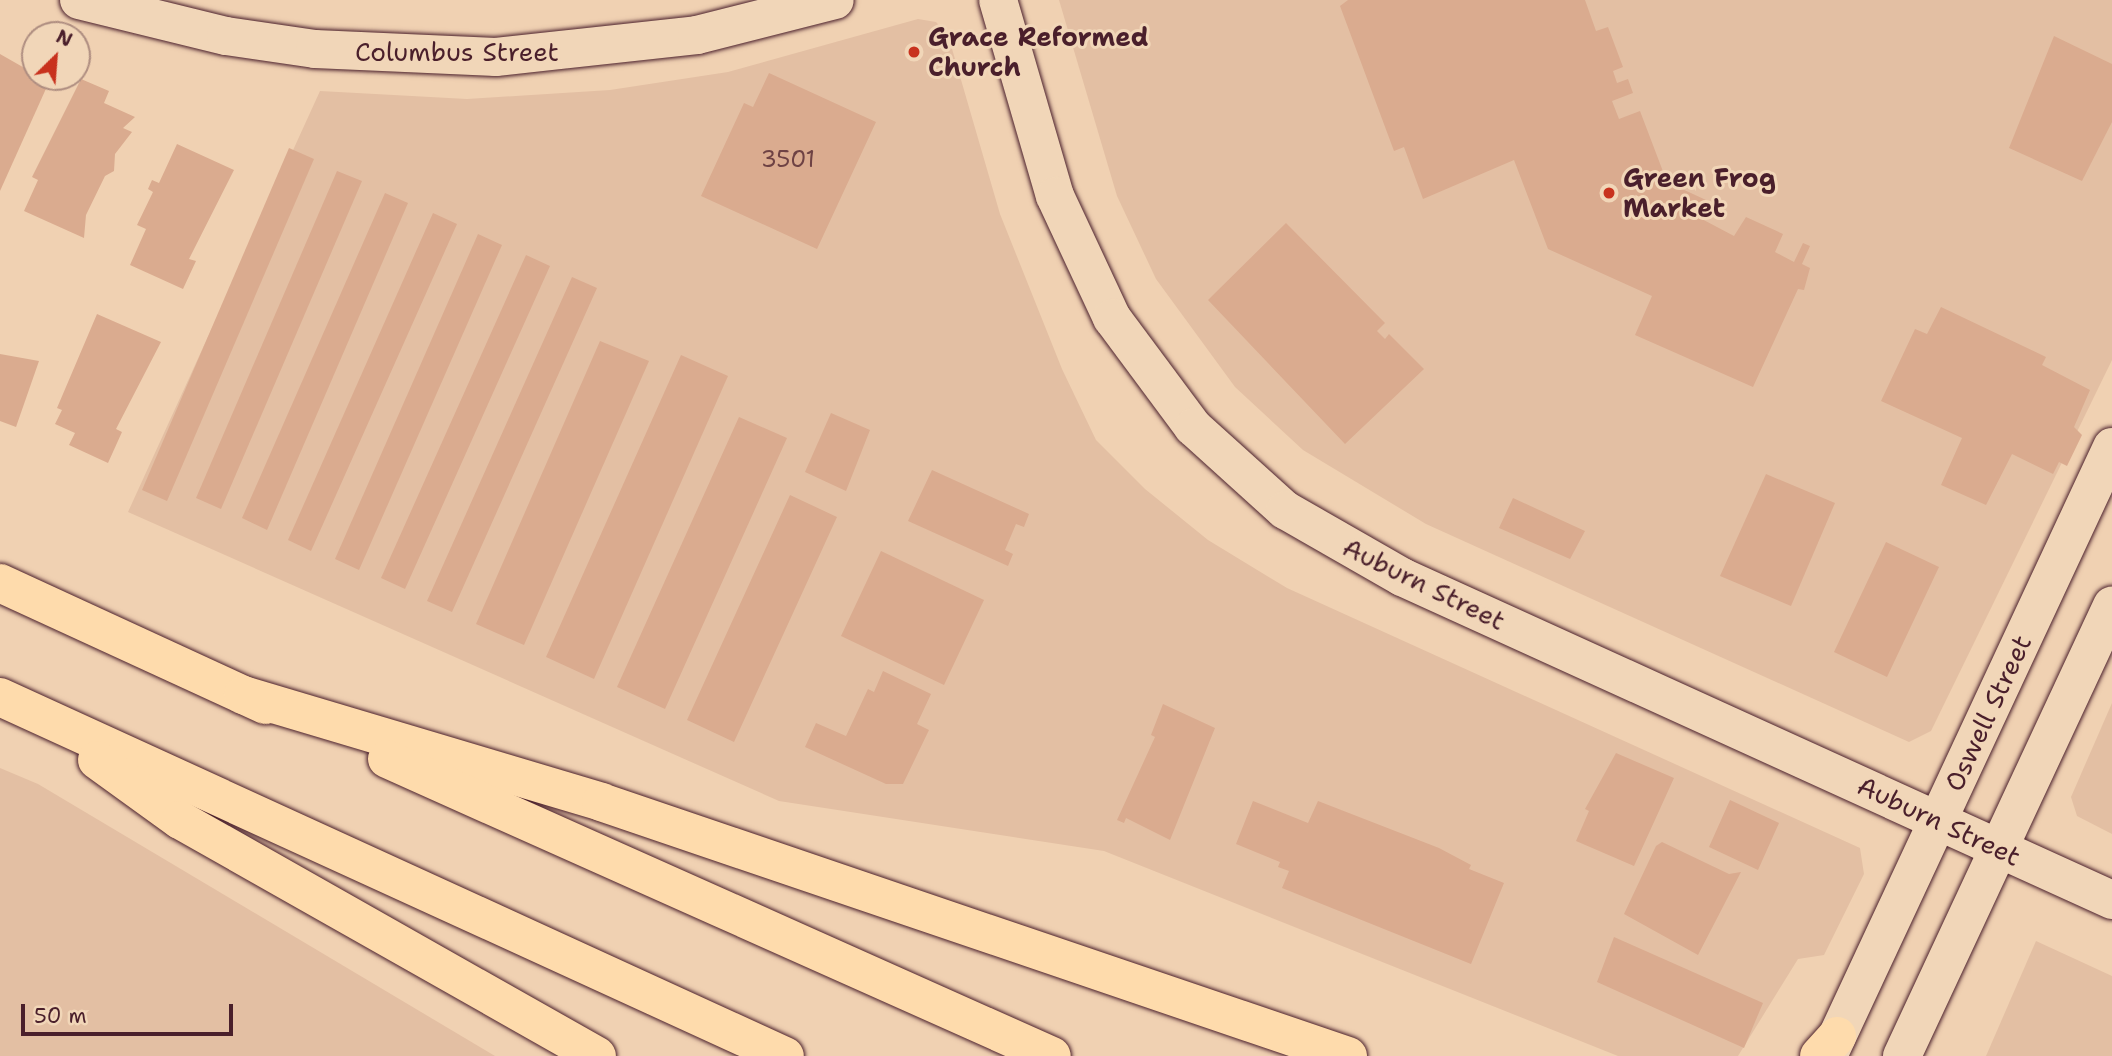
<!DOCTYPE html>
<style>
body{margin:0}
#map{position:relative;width:2112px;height:1056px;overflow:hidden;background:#f0d1b2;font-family:"Shantell Sans",sans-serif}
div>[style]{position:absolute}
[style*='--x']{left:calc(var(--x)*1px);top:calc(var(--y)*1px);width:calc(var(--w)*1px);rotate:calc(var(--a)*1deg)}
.built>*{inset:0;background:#e3bfa3}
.building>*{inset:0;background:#daab8f}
.roads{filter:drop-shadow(0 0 2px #4a1f2b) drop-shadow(0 0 2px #4a1f2b)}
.secondary>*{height:38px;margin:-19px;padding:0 19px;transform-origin:19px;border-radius:19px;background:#f1d6b8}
.motorway>*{height:38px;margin:-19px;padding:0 19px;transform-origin:19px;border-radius:19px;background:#fedbac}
.dots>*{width:19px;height:19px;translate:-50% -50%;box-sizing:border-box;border:4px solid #f1d6b8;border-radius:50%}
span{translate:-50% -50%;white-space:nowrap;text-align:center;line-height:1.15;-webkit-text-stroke:6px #f1d6b8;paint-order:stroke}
.number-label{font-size:23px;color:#6e4244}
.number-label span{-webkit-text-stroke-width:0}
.poi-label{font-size:26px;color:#4a1f2b;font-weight:700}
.left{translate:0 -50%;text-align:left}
.street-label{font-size:26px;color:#4a1f2b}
.north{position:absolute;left:21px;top:21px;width:70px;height:70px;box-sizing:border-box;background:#f1d6b8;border:2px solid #ae8d80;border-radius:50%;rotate:25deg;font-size:19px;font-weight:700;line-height:28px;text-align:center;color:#4a1f2b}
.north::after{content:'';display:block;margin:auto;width:24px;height:32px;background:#c8321e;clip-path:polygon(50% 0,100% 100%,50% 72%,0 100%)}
.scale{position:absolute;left:21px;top:1004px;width:212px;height:32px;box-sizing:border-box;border:4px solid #4a1f2b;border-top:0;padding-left:9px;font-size:21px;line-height:24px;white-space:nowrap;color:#4a1f2b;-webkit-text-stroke:5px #f1d6b8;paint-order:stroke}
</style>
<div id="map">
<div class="built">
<i style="clip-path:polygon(1059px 0,2112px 0,2112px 360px,1931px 731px,1909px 742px,1426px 524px,1303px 450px,1235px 387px,1156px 279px,1117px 196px)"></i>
<i style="clip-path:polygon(918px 19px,936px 22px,948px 35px,1000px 214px,1062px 369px,1096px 440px,1145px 489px,1208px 540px,1287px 588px,1860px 848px,1864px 874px,1824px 955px,1798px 959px,1738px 1056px,1618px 1056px,1104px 851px,779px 801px,128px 512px,320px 91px,467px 99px,610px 90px,728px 72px)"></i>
<i style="clip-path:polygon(2112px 703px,2112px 834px,2077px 816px,2071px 797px)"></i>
<i style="clip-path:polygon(0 768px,38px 784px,495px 1056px,0 1056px)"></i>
<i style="clip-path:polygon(2036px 941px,2112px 976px,2112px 1056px,1986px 1056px)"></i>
</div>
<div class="building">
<i style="clip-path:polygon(1348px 0,1585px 0,1596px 31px,1608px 27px,1623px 67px,1613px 71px,1617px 83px,1628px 79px,1633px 93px,1612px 101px,1619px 119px,1640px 111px,1667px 182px,1706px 200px,1698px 217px,1734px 236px,1746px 217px,1783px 234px,1775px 252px,1794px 262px,1803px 243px,1810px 246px,1802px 264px,1810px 268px,1804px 290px,1798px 289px,1753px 387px,1635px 335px,1652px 296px,1548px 249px,1514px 160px,1423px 199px,1404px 147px,1394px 151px,1340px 6px)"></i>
<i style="clip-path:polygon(2054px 36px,2112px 64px,2112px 122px,2082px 181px,2009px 148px)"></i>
<i style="clip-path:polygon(0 54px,49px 82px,0 191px)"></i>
<i style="clip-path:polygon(769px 73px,876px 122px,817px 249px,701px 196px,744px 103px,753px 107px)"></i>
<i style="clip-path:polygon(81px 79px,109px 91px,104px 103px,135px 117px,123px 128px,132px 132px,115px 154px,114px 171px,105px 176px,86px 215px,84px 238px,24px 211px,38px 180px,32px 177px)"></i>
<i style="clip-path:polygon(177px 144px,234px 170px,189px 259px,196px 261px,183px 289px,130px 265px,146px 229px,137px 225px,153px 192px,148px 189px,152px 180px,159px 183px)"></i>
<i style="clip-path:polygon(289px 148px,314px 159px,167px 501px,142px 490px)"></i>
<i style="clip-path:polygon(337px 171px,362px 181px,221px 509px,196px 498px)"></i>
<i style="clip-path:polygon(385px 193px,408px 203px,267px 530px,242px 518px)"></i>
<i style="clip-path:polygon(433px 213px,457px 224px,311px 551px,288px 540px)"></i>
<i style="clip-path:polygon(1286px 223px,1385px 323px,1377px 331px,1385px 339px,1389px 334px,1424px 369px,1345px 444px,1208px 300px)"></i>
<i style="clip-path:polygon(478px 234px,502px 245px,359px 570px,335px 559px)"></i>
<i style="clip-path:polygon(526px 255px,550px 266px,405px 589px,381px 578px)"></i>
<i style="clip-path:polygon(572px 277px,597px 288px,452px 612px,427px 601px)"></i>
<i style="clip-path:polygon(1941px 307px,2046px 357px,2042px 365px,2090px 390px,2074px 427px,2082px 435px,2067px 466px,2059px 462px,2053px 474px,2012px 454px,1986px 505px,1941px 485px,1962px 438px,1881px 401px,1915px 329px,1927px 334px)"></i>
<i style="clip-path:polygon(97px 314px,161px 342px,116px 429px,122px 432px,108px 463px,69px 445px,75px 433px,55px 424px,62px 410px,57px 408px)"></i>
<i style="clip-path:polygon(600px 341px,649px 361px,524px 645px,476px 624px)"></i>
<i style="clip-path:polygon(0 354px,39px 361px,16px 427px,0 421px)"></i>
<i style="clip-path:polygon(681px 355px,728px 376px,594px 679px,546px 657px)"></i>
<i style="clip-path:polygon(831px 413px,870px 430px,846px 491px,805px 472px)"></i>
<i style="clip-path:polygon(739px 417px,787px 438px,665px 709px,617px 687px)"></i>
<i style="clip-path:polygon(932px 470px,1029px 514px,1024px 527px,1016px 524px,1005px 550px,1013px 554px,1008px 566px,908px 521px)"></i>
<i style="clip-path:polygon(1766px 474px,1835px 503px,1791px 606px,1720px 576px)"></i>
<i style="clip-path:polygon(790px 495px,837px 517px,734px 742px,687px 720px)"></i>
<i style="clip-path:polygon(1513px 498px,1585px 531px,1570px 559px,1499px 528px)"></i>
<i style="clip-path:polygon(1886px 542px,1939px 567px,1887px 677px,1834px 652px)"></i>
<i style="clip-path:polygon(881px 551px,984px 600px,944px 685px,841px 636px)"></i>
<i style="clip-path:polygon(883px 671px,931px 694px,917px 724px,929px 730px,903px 784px,886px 784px,805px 747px,816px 723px,846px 736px,868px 689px,874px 692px)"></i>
<i style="clip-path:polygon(1163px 704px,1215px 728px,1170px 840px,1126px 818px,1124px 823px,1117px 820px,1155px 737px,1151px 735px)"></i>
<i style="clip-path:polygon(1616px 753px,1674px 778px,1634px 866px,1576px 841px,1589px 811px,1585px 809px)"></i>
<i style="clip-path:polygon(1730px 800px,1779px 823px,1758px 870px,1709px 847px)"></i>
<i style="clip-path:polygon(1253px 801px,1308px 823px,1318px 801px,1439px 848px,1471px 865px,1469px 869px,1504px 883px,1471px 964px,1282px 888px,1289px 871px,1278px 867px,1280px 862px,1236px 844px)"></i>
<i style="clip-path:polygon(1662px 842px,1729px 874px,1741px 872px,1698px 955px,1624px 914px,1656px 846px)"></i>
<i style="clip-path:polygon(1614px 937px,1763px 1003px,1744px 1048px,1597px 982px)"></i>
</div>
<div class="roads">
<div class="secondary">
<i style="--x:79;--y:0;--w:151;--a:13.8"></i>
<i style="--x:226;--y:36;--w:90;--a:8.3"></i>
<i style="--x:315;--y:49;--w:181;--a:2.5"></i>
<i style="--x:496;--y:57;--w:202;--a:-6.2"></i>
<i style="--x:697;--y:35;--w:142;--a:-14.2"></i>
<i style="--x:998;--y:0;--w:204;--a:73.8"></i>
<i style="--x:1055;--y:196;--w:135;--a:65"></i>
<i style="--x:1112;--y:318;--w:136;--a:53.4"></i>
<i style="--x:1193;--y:427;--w:124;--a:42.1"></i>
<i style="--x:1285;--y:510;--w:135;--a:29.8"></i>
<i style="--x:1402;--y:577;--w:780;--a:24.46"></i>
<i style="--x:1828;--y:1056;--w:672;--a:-65"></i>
<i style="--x:1902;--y:1056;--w:497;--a:-65"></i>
</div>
<div class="motorway">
<i style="--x:0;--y:583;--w:292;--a:24.7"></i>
<i style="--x:243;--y:695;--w:374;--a:16.6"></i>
<i style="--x:601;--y:802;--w:789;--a:18.78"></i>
<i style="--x:0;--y:697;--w:863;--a:24.58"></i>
<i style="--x:387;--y:759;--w:728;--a:24.07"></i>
<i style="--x:97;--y:760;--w:102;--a:35.9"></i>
<i style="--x:180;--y:820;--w:479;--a:29.5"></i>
<i style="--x:1819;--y:1056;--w:27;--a:-48"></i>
</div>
</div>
<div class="dots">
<i style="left:914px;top:52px;background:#c8321e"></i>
<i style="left:1609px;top:193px;background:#c8321e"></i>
</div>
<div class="number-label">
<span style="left:788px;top:159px">3501</span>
</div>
<div class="poi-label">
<span class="left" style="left:928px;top:52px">Grace Reformed<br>Church</span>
<span class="left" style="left:1623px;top:193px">Green Frog<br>Market</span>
</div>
<div class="street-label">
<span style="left:457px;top:52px">Columbus Street</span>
<span style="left:1424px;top:584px;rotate:26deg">Auburn Street</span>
<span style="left:1988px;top:713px;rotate:-65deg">Oswell Street</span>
<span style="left:1939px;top:821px;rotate:25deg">Auburn Street</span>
</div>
<div class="north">N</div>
<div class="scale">50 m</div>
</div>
